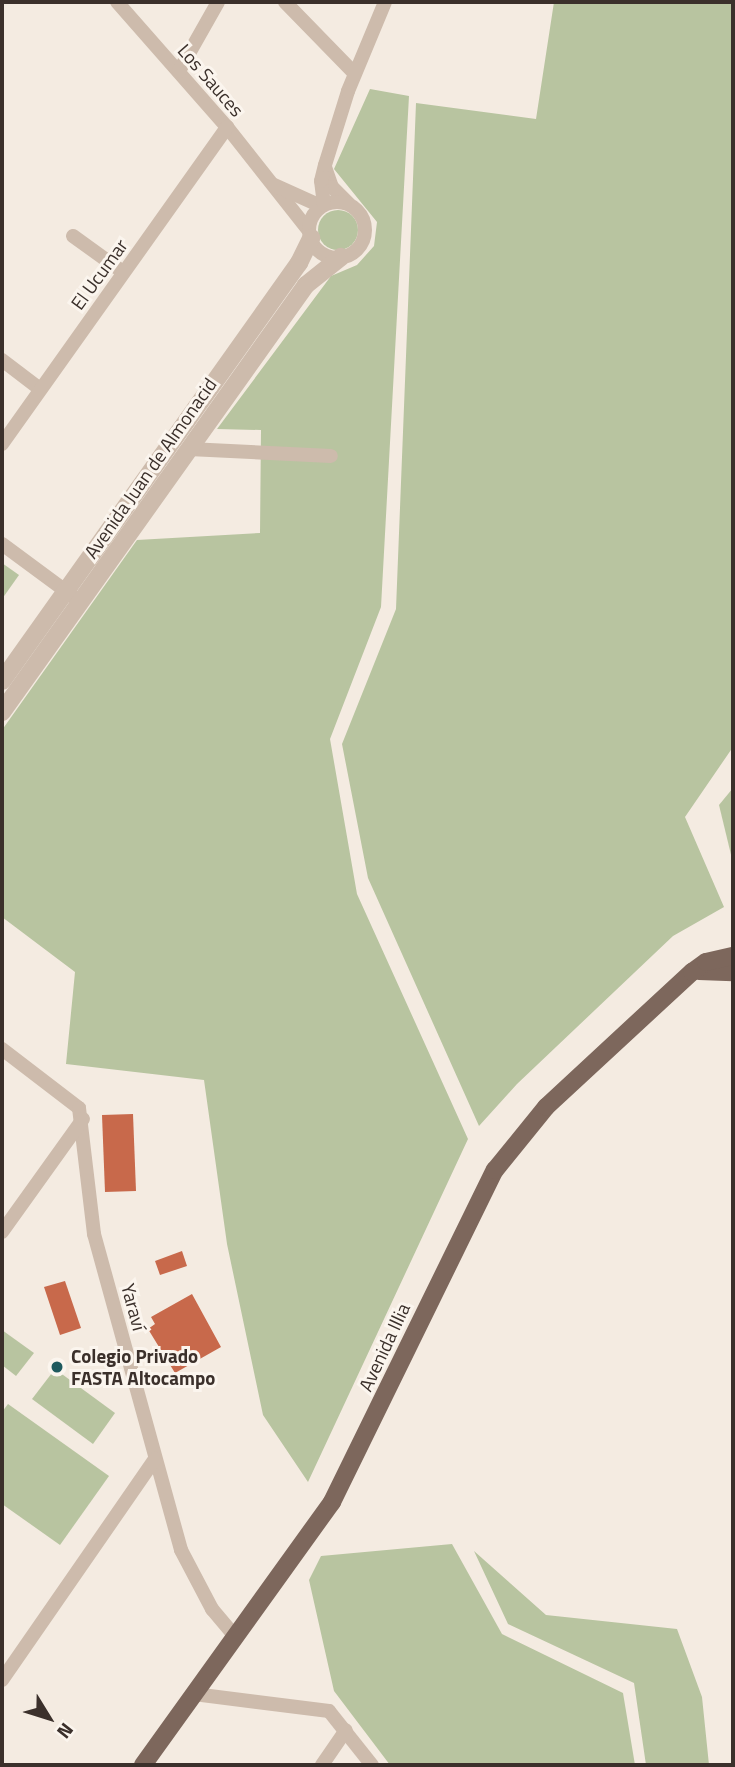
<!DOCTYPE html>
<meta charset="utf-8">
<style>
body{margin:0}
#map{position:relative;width:735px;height:1767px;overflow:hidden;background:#f4ebe1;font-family:"Titillium Web",sans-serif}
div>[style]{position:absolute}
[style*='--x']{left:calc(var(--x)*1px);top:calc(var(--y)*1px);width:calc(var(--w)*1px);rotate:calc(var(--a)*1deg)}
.green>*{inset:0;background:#b8c4a0}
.round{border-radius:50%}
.building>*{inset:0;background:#c8694b}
.minor>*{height:14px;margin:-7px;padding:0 7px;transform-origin:7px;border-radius:7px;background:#cdbbac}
.minor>.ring{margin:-7px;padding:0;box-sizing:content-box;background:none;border:14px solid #cdbbac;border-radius:50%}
.tertiary>*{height:18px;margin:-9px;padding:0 9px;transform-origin:9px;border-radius:9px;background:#cdbbac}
.primary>*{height:18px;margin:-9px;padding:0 9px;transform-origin:9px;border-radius:9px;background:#7d675c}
.dots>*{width:19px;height:19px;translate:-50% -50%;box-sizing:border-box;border:4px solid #fbf5ee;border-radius:50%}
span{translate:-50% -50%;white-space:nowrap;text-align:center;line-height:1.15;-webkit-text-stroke:6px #fbf5ee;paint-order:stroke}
.street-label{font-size:19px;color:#3b302b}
.poi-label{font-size:19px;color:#3b302b;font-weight:700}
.left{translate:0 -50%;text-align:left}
.frame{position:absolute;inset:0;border:4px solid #3b302b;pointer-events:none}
.north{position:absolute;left:14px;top:1683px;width:70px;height:70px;-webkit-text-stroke:5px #fbf5ee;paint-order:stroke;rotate:128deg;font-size:19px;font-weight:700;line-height:28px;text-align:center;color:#3b302b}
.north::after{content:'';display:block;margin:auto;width:24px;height:32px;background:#3b302b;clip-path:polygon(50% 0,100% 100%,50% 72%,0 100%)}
</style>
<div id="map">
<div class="green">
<i style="clip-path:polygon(554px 2px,733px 2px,733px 747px,685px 817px,724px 907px,673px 936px,517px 1084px,479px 1126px,368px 878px,342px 744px,396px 609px,416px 103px,536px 119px)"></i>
<i style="clip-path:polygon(370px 89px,409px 96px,381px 607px,330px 739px,357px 894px,468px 1139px,308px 1482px,263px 1415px,227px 1244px,204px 1080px,66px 1064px,75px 972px,2px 917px,2px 730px,137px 540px,260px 533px,261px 430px,217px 429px,331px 276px,357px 265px,374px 246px,377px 222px,334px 169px)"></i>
<i class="round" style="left:318px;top:210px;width:40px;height:40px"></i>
<i style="clip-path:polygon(2px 563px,19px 575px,2px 599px)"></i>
<i style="clip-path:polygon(733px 788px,733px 863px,719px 805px)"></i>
<i style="clip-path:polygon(2px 1330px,34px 1353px,16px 1376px,2px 1365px)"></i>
<i style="clip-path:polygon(55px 1369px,115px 1413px,93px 1444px,32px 1399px)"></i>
<i style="clip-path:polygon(8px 1404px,109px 1476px,60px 1545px,2px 1504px,2px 1412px)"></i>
<i style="clip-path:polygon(452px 1544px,502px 1634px,623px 1693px,635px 1765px,390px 1765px,334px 1691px,309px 1580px,321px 1556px)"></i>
<i style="clip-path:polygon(474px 1551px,546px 1615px,677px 1629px,702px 1697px,709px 1765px,646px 1765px,634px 1683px,508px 1624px)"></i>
</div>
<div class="building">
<i style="clip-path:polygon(133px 1114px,136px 1191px,105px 1192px,102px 1115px)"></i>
<i style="clip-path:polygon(182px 1251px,187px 1266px,160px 1275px,155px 1261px)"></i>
<i style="clip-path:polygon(65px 1281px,81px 1328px,60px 1335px,44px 1287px)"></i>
<i style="clip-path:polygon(192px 1294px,221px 1347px,175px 1373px,148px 1329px,155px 1324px,151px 1317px)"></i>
</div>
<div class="minor">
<i style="--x:117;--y:2;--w:167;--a:48.7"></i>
<i style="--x:227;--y:127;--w:132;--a:51.7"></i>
<i style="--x:285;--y:2;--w:100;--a:45.8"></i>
<i style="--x:179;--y:71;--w:79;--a:-60.5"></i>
<i style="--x:325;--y:167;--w:21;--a:71"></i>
<i style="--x:332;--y:187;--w:24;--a:45"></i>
<i style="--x:274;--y:185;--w:51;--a:24.1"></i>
<i class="ring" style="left:309px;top:202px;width:42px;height:42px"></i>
<i style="--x:324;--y:205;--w:24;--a:-97"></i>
<i style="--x:321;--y:181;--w:16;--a:-76"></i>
<i style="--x:325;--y:165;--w:77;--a:-72.7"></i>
<i style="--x:348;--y:91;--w:96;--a:-67.4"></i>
<i style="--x:73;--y:236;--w:62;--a:35.8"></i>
<i style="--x:2;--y:360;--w:48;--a:37.3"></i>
<i style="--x:2;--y:444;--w:389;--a:-54.6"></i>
<i style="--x:189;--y:449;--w:142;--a:2.8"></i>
<i style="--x:2;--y:544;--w:89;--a:36.4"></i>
<i style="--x:2;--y:1049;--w:97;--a:37.5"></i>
<i style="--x:79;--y:1108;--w:127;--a:83.2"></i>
<i style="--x:94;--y:1234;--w:328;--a:74.6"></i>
<i style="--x:181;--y:1550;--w:67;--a:62.3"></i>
<i style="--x:212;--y:1609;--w:35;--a:50"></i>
<i style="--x:2;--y:1232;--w:139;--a:-54.4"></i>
<i style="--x:2;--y:1680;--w:269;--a:-55.3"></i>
<i style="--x:194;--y:1694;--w:136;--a:7.2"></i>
<i style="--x:329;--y:1711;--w:69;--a:51.5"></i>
<i style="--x:322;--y:1765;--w:42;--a:-55.6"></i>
</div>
<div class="tertiary">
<i style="--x:2;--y:681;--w:513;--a:-54.61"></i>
<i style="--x:299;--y:263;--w:28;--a:-64"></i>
<i style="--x:2;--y:712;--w:524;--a:-54.55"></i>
<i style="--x:306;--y:285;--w:45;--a:-38.7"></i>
</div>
<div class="primary">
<i style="--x:699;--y:971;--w:34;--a:2"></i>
<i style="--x:143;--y:1765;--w:324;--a:-54.3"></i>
<i style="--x:332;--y:1502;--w:370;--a:-63.9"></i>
<i style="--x:495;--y:1170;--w:81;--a:-51"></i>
<i style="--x:546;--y:1107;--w:199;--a:-42.8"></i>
<i style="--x:692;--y:972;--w:17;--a:-36"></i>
<i style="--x:706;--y:962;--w:28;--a:-13"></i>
</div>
<div class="dots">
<i style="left:57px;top:1367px;background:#1f5a5e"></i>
</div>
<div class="street-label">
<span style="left:211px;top:80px;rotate:49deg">Los Sauces</span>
<span style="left:99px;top:274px;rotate:-54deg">El Ucumar</span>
<span style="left:150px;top:468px;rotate:-55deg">Avenida Juan de Almonacid</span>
<span style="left:134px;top:1307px;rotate:75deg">Yaraví</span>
<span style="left:384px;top:1347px;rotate:-65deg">Avenida Illia</span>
</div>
<div class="poi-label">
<span class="left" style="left:71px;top:1367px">Colegio Privado<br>FASTA Altocampo</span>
</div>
<div class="frame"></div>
<div class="north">N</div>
</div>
